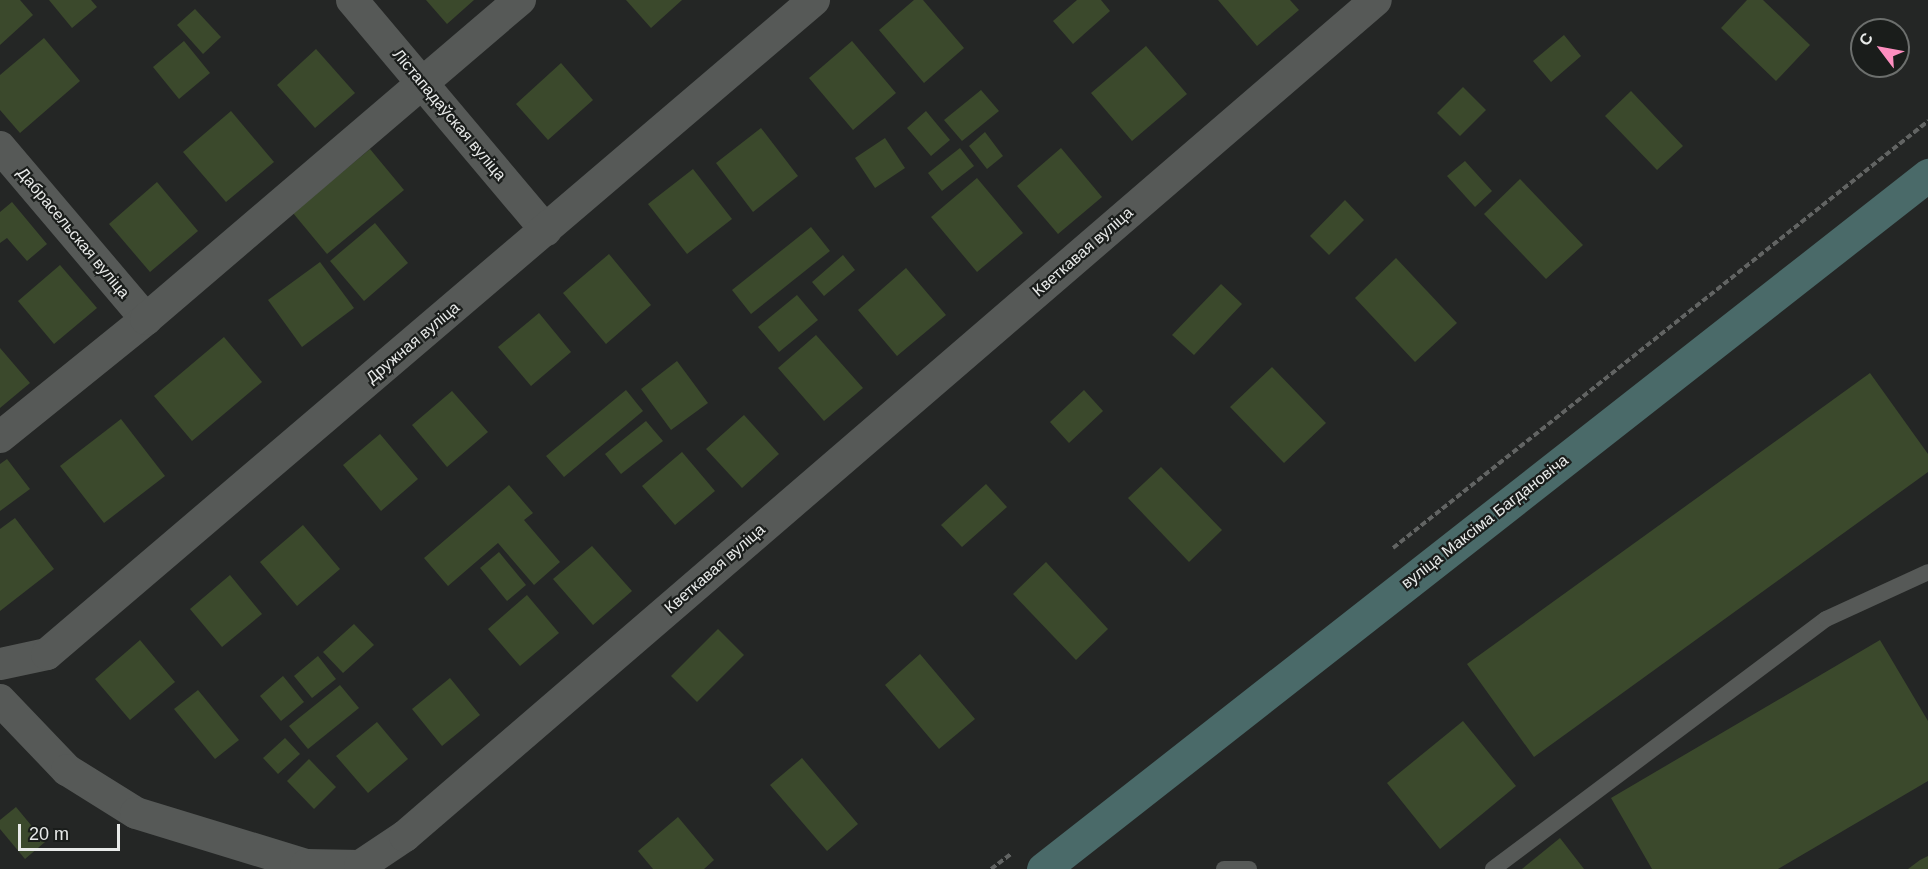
<!DOCTYPE html>
<meta charset="utf-8">
<style>
body{margin:0}
#map{position:relative;width:1928px;height:869px;overflow:hidden;background:#242625;font-family:Helvetica,sans-serif}
div>[style]{position:absolute}
[style*='--x']{left:calc(var(--x)*1px);top:calc(var(--y)*1px);width:calc(var(--w)*1px);rotate:calc(var(--a)*1deg)}
.building>*{inset:0;background:#3b492c}
.path>*{height:4px;margin-top:-2px;transform-origin:0;background:repeating-linear-gradient(90deg,#626463 0 6px,transparent 0 9px)}
.lane>*{height:16px;margin:-8px;padding:0 8px;transform-origin:8px;border-radius:8px;background:#565957}
.street>*{height:32px;margin:-16px;padding:0 16px;transform-origin:16px;border-radius:16px;background:#565957}
.secondary>*{height:33px;margin:-16.5px;padding:0 16.5px;transform-origin:16.5px;border-radius:16.5px;background:#4a6a69}
span{translate:-50% -50%;white-space:nowrap;text-align:center;line-height:1.15;-webkit-text-stroke:4.5px #1a1d1b;paint-order:stroke}
.street-label{font-size:16px;color:#e8eae9}
.north{position:absolute;left:1850px;top:18px;width:60px;height:60px;box-sizing:border-box;background:#1a1d1b;border:2px solid #6c6f6d;border-radius:50%;rotate:302deg;font-size:16px;font-weight:700;line-height:24px;text-align:center;color:#e8eae9}
.north::after{content:'';display:block;margin:auto;width:21px;height:27px;background:#fd8ebf;clip-path:polygon(50% 0,100% 100%,50% 72%,0 100%)}
.scale{position:absolute;left:18px;top:824px;width:102px;height:27px;box-sizing:border-box;border:3px solid #e8eae9;border-top:0;padding-left:8px;font-size:18px;line-height:21px;white-space:nowrap;color:#e8eae9;-webkit-text-stroke:4px #1a1d1b;paint-order:stroke}
</style>
<div id="map">
<div class="building">
<i style="clip-path:polygon(0 0,20px 0,33px 15px,0 45px)"></i>
<i style="clip-path:polygon(49px 0,91px 0,97px 7px,72px 28px)"></i>
<i style="clip-path:polygon(426px 0,474px 0,447px 24px)"></i>
<i style="clip-path:polygon(626px 0,682px 0,651px 28px)"></i>
<i style="clip-path:polygon(914px 0,923px 0,964px 48px,924px 83px,879px 30px)"></i>
<i style="clip-path:polygon(1077px 0,1101px 0,1110px 11px,1073px 44px,1053px 21px)"></i>
<i style="clip-path:polygon(1218px 0,1290px 0,1299px 10px,1257px 46px)"></i>
<i style="clip-path:polygon(1747px 0,1763px 0,1810px 45px,1776px 81px,1721px 28px)"></i>
<i style="clip-path:polygon(195px 9px,221px 37px,203px 54px,177px 25px)"></i>
<i style="clip-path:polygon(1564px 35px,1581px 56px,1551px 82px,1533px 61px)"></i>
<i style="clip-path:polygon(44px 38px,80px 81px,20px 133px,0 110px,0 75px)"></i>
<i style="clip-path:polygon(184px 41px,210px 73px,179px 99px,153px 67px)"></i>
<i style="clip-path:polygon(852px 41px,896px 93px,853px 130px,809px 78px)"></i>
<i style="clip-path:polygon(1146px 46px,1187px 94px,1132px 141px,1091px 93px)"></i>
<i style="clip-path:polygon(316px 49px,355px 93px,315px 128px,277px 85px)"></i>
<i style="clip-path:polygon(561px 63px,593px 100px,548px 140px,516px 104px)"></i>
<i style="clip-path:polygon(1463px 87px,1486px 110px,1460px 136px,1437px 113px)"></i>
<i style="clip-path:polygon(981px 90px,999px 111px,962px 141px,944px 120px)"></i>
<i style="clip-path:polygon(1631px 91px,1683px 146px,1657px 170px,1605px 116px)"></i>
<i style="clip-path:polygon(231px 111px,274px 162px,226px 202px,183px 152px)"></i>
<i style="clip-path:polygon(926px 111px,950px 140px,931px 156px,907px 128px)"></i>
<i style="clip-path:polygon(761px 128px,798px 176px,753px 212px,716px 163px)"></i>
<i style="clip-path:polygon(985px 132px,1003px 156px,987px 169px,969px 146px)"></i>
<i style="clip-path:polygon(885px 138px,905px 168px,875px 188px,855px 158px)"></i>
<i style="clip-path:polygon(960px 148px,974px 166px,942px 191px,928px 173px)"></i>
<i style="clip-path:polygon(1061px 148px,1102px 197px,1058px 234px,1017px 186px)"></i>
<i style="clip-path:polygon(370px 149px,404px 190px,327px 254px,293px 213px)"></i>
<i style="clip-path:polygon(1465px 161px,1492px 191px,1475px 207px,1447px 176px)"></i>
<i style="clip-path:polygon(693px 169px,732px 219px,687px 254px,648px 204px)"></i>
<i style="clip-path:polygon(977px 178px,1023px 233px,977px 272px,931px 217px)"></i>
<i style="clip-path:polygon(1520px 179px,1583px 245px,1546px 279px,1484px 214px)"></i>
<i style="clip-path:polygon(157px 182px,198px 231px,150px 272px,109px 224px)"></i>
<i style="clip-path:polygon(1345px 200px,1364px 220px,1329px 255px,1310px 236px)"></i>
<i style="clip-path:polygon(12px 202px,47px 244px,27px 261px,7px 238px,0 243px,0 212px)"></i>
<i style="clip-path:polygon(375px 223px,408px 263px,364px 301px,330px 261px)"></i>
<i style="clip-path:polygon(811px 227px,830px 251px,751px 314px,732px 290px)"></i>
<i style="clip-path:polygon(609px 254px,651px 305px,606px 344px,563px 293px)"></i>
<i style="clip-path:polygon(843px 255px,855px 270px,824px 296px,812px 282px)"></i>
<i style="clip-path:polygon(1396px 258px,1457px 323px,1415px 362px,1355px 298px)"></i>
<i style="clip-path:polygon(320px 262px,354px 308px,302px 347px,268px 300px)"></i>
<i style="clip-path:polygon(60px 265px,97px 308px,54px 344px,18px 301px)"></i>
<i style="clip-path:polygon(906px 268px,946px 315px,897px 356px,858px 310px)"></i>
<i style="clip-path:polygon(1221px 284px,1242px 304px,1194px 355px,1172px 335px)"></i>
<i style="clip-path:polygon(797px 295px,818px 320px,779px 352px,758px 327px)"></i>
<i style="clip-path:polygon(539px 313px,571px 352px,531px 386px,498px 347px)"></i>
<i style="clip-path:polygon(816px 335px,863px 388px,824px 421px,778px 368px)"></i>
<i style="clip-path:polygon(224px 337px,262px 382px,192px 441px,154px 396px)"></i>
<i style="clip-path:polygon(0 348px,30px 383px,0 408px)"></i>
<i style="clip-path:polygon(677px 361px,708px 403px,671px 430px,641px 389px)"></i>
<i style="clip-path:polygon(1272px 367px,1326px 423px,1284px 463px,1230px 407px)"></i>
<i style="clip-path:polygon(1870px 373px,1928px 454px,1928px 472px,1534px 757px,1467px 664px)"></i>
<i style="clip-path:polygon(626px 390px,643px 411px,564px 477px,546px 456px)"></i>
<i style="clip-path:polygon(1084px 390px,1103px 411px,1069px 443px,1050px 422px)"></i>
<i style="clip-path:polygon(452px 391px,488px 432px,447px 467px,412px 425px)"></i>
<i style="clip-path:polygon(744px 415px,779px 454px,742px 488px,706px 449px)"></i>
<i style="clip-path:polygon(121px 419px,165px 476px,104px 523px,60px 466px)"></i>
<i style="clip-path:polygon(646px 421px,663px 441px,621px 474px,605px 454px)"></i>
<i style="clip-path:polygon(380px 434px,418px 479px,381px 511px,343px 465px)"></i>
<i style="clip-path:polygon(682px 452px,715px 491px,675px 525px,642px 486px)"></i>
<i style="clip-path:polygon(7px 459px,30px 489px,0 511px,0 464px)"></i>
<i style="clip-path:polygon(1161px 467px,1222px 530px,1189px 562px,1128px 498px)"></i>
<i style="clip-path:polygon(986px 484px,1007px 507px,962px 547px,941px 525px)"></i>
<i style="clip-path:polygon(509px 485px,533px 513px,524px 520px,560px 562px,534px 585px,498px 543px,448px 586px,424px 558px)"></i>
<i style="clip-path:polygon(15px 518px,54px 569px,0 611px,0 529px)"></i>
<i style="clip-path:polygon(303px 525px,340px 569px,297px 606px,260px 562px)"></i>
<i style="clip-path:polygon(592px 546px,632px 591px,593px 625px,553px 579px)"></i>
<i style="clip-path:polygon(499px 552px,526px 585px,507px 601px,480px 568px)"></i>
<i style="clip-path:polygon(1046px 562px,1108px 629px,1076px 660px,1013px 594px)"></i>
<i style="clip-path:polygon(230px 575px,262px 614px,222px 647px,190px 609px)"></i>
<i style="clip-path:polygon(527px 595px,559px 633px,520px 666px,488px 629px)"></i>
<i style="clip-path:polygon(354px 624px,374px 645px,343px 673px,323px 652px)"></i>
<i style="clip-path:polygon(718px 629px,744px 655px,697px 702px,671px 676px)"></i>
<i style="clip-path:polygon(140px 640px,175px 682px,130px 720px,95px 679px)"></i>
<i style="clip-path:polygon(1880px 640px,1928px 721px,1928px 781px,1778px 869px,1652px 869px,1611px 798px)"></i>
<i style="clip-path:polygon(920px 654px,975px 719px,939px 749px,885px 685px)"></i>
<i style="clip-path:polygon(318px 656px,336px 679px,312px 698px,294px 676px)"></i>
<i style="clip-path:polygon(283px 676px,304px 702px,281px 721px,260px 696px)"></i>
<i style="clip-path:polygon(450px 678px,480px 715px,442px 746px,412px 709px)"></i>
<i style="clip-path:polygon(340px 685px,359px 708px,308px 749px,289px 726px)"></i>
<i style="clip-path:polygon(198px 690px,239px 740px,215px 759px,174px 709px)"></i>
<i style="clip-path:polygon(1463px 721px,1516px 786px,1440px 849px,1387px 783px)"></i>
<i style="clip-path:polygon(377px 722px,408px 759px,368px 793px,336px 756px)"></i>
<i style="clip-path:polygon(285px 738px,300px 754px,278px 774px,263px 758px)"></i>
<i style="clip-path:polygon(802px 758px,858px 824px,827px 851px,770px 785px)"></i>
<i style="clip-path:polygon(309px 759px,336px 787px,314px 809px,287px 781px)"></i>
<i style="clip-path:polygon(16px 807px,45px 842px,25px 859px,0 829px,0 820px)"></i>
<i style="clip-path:polygon(678px 817px,714px 860px,704px 869px,653px 869px,638px 851px)"></i>
<i style="clip-path:polygon(1560px 838px,1584px 869px,1522px 869px)"></i>
<i style="clip-path:polygon(1928px 856px,1928px 869px,1908px 869px,1920px 860px)"></i>
</div>
<div class="path">
<i style="--x:1393;--y:548;--w:685;--a:-38.59"></i>
<i style="--x:991;--y:869;--w:26;--a:-37"></i>
</div>
<div class="lane">
<i style="--x:1224;--y:869;--w:25;--a:0"></i>
<i style="--x:1493;--y:869;--w:416;--a:-36.9"></i>
<i style="--x:1826;--y:619;--w:112;--a:-24.7"></i>
</div>
<div class="street">
<i style="--x:352;--y:0;--w:301;--a:49.9"></i>
<i style="--x:0;--y:147;--w:226;--a:49.7"></i>
<i style="--x:0;--y:437;--w:188;--a:-38.9"></i>
<i style="--x:146;--y:319;--w:492;--a:-40.5"></i>
<i style="--x:0;--y:664;--w:48;--a:-12"></i>
<i style="--x:47;--y:654;--w:1008;--a:-40.45"></i>
<i style="--x:0;--y:700;--w:97;--a:46.3"></i>
<i style="--x:67;--y:770;--w:81;--a:31.9"></i>
<i style="--x:136;--y:813;--w:178;--a:17"></i>
<i style="--x:306;--y:865;--w:54;--a:1.1"></i>
<i style="--x:360;--y:866;--w:54;--a:-33.7"></i>
<i style="--x:405;--y:836;--w:1281;--a:-40.73"></i>
</div>
<div class="secondary">
<i style="--x:1043;--y:869;--w:1125;--a:-38.1"></i>
</div>
<div class="street-label">
<span style="left:449px;top:115px;rotate:50deg">Лістападаўская вуліца</span>
<span style="left:73px;top:233px;rotate:50deg">Дабрасельская вуліца</span>
<span style="left:1083px;top:252px;rotate:-41deg">Кветкавая вуліца</span>
<span style="left:413px;top:343px;rotate:-40deg">Дружная вуліца</span>
<span style="left:1485px;top:522px;rotate:-38deg">вуліца Максіма Багдановіча</span>
<span style="left:715px;top:569px;rotate:-41deg">Кветкавая вуліца</span>
</div>
<div class="north">С</div>
<div class="scale">20 m</div>
</div>
